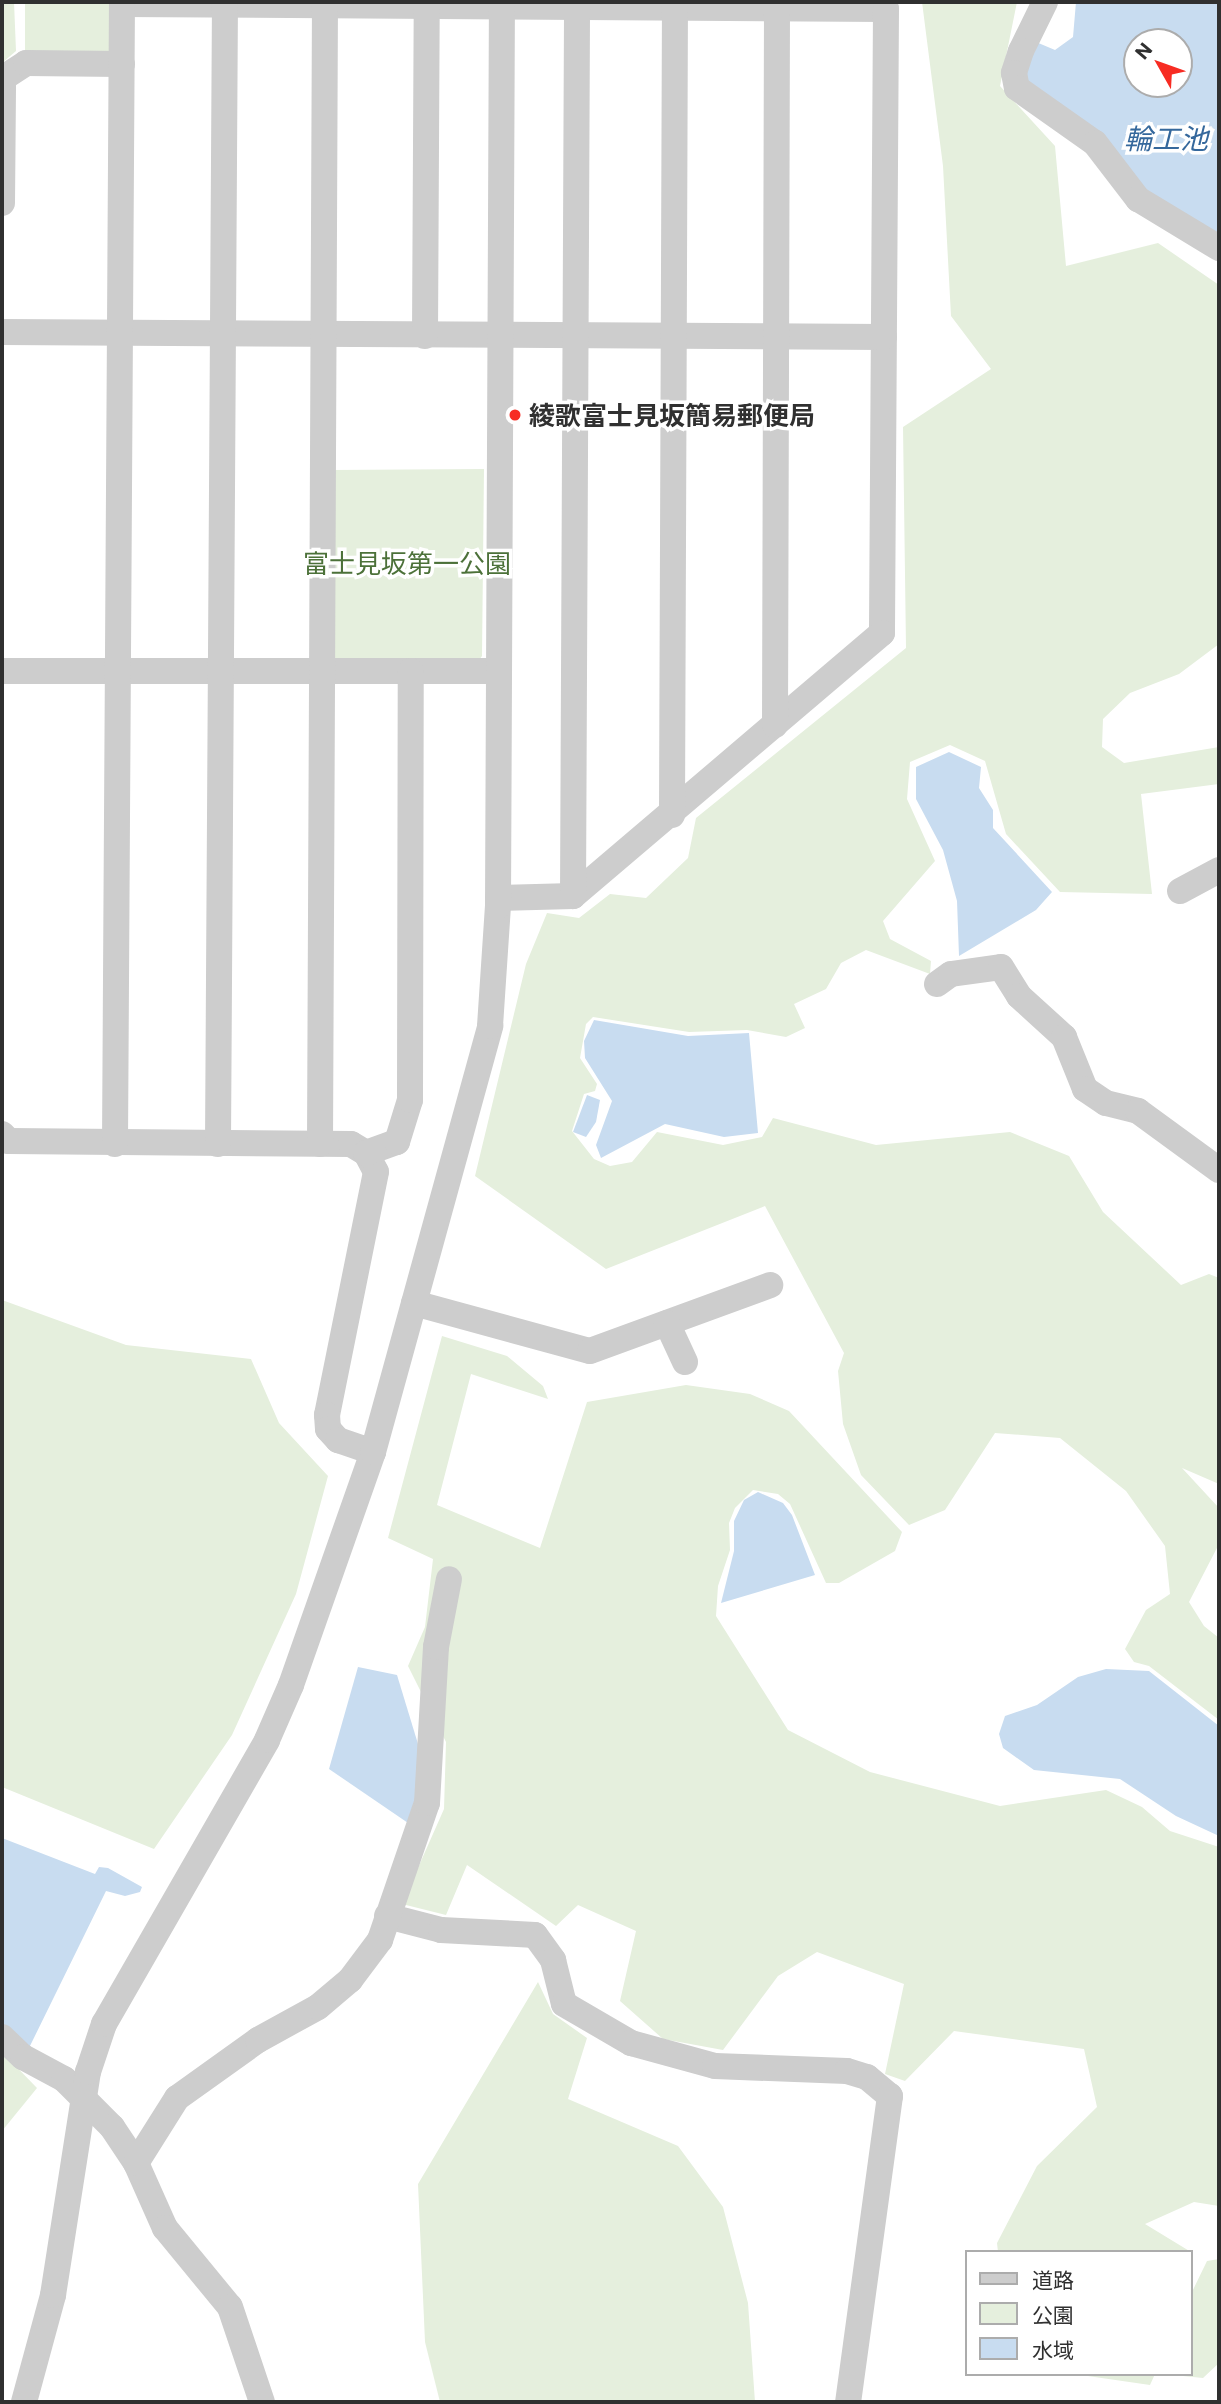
<!DOCTYPE html>
<meta charset="utf-8">
<style>
body{margin:0}
#map{position:relative;width:1221px;height:2404px;overflow:hidden;background:#fff;font-family:Commissioner,"Noto Sans JP",sans-serif}
div>[style]{position:absolute}
[style*='--x']{left:calc(var(--x)*1px);top:calc(var(--y)*1px);width:calc(var(--w)*1px);rotate:calc(var(--a)*1deg)}
.green>*{inset:0;background:#e5efdd}
.water>*{inset:0;background:#c8dcf0}
.minor>*{height:26px;margin:-13px;padding:0 13px;transform-origin:13px;border-radius:13px;background:#cdcdcd}
.dots>*{width:19px;height:19px;translate:-50% -50%;box-sizing:border-box;border:4px solid #fff;border-radius:50%}
span{translate:-50% -50%;white-space:nowrap;text-align:center;line-height:1.15;-webkit-text-stroke:7px #fff;paint-order:stroke}
.poi-label{font-size:26px;color:#303030;font-weight:700}
.left{translate:0 -50%;text-align:left}
.park-label{font-size:26px;color:#4c7139}
.water-label{font-size:28px;color:#35689c;font-style:italic}
.frame{position:absolute;inset:0;border:4px solid #303030;pointer-events:none}
.legend{position:absolute;left:965px;top:2250px;width:228px;height:126px;box-sizing:border-box;background:#fff;border:2px solid #acacac;margin:0;padding:9px 12px;list-style:none;font-size:21px;color:#303030}
.legend li{display:flex;align-items:center;gap:14px;height:35px}
.legend b{width:35px;border:2px solid #acacac}
.north{position:absolute;left:1123px;top:28px;width:70px;height:70px;box-sizing:border-box;background:#fff;border:2px solid #acacac;border-radius:50%;rotate:310deg;font-size:19px;font-weight:700;line-height:28px;text-align:center;color:#303030}
.north::after{content:'';display:block;margin:auto;width:24px;height:32px;background:#f72c23;clip-path:polygon(50% 0,100% 100%,50% 72%,0 100%)}
</style>
<div id="map">
<div class="green">
<i style="clip-path:polygon(2px 2px,14px 2px,16px 51px,2px 63px)"></i>
<i style="clip-path:polygon(25px 2px,113px 2px,113px 49px,107px 57px,25px 57px)"></i>
<i style="clip-path:polygon(922px 2px,1017px 2px,1000px 86px,1055px 146px,1066px 266px,1158px 243px,1219px 285px,1219px 644px,1179px 674px,1130px 693px,1103px 719px,1102px 747px,1124px 763px,1219px 747px,1219px 784px,1141px 794px,1152px 894px,1060px 892px,1006px 834px,985px 761px,950px 745px,910px 762px,907px 799px,935px 861px,883px 921px,890px 939px,931px 961px,930px 974px,866px 950px,841px 963px,826px 989px,794px 1004px,805px 1028px,786px 1037px,747px 1030px,689px 1032px,593px 1017px,586px 1024px,580px 1058px,597px 1084px,595px 1091px,584px 1094px,572px 1131px,594px 1159px,610px 1166px,632px 1162px,657px 1132px,723px 1145px,762px 1137px,773px 1118px,876px 1145px,1010px 1132px,1069px 1156px,1103px 1212px,1181px 1285px,1209px 1274px,1219px 1278px,1219px 1484px,1182px 1468px,1219px 1508px,1219px 1544px,1189px 1602px,1204px 1626px,1219px 1638px,1219px 1720px,1149px 1666px,1134px 1662px,1125px 1649px,1146px 1610px,1170px 1594px,1165px 1546px,1126px 1491px,1060px 1438px,995px 1433px,945px 1510px,909px 1525px,861px 1475px,843px 1424px,838px 1371px,844px 1353px,765px 1206px,606px 1269px,475px 1176px,526px 964px,547px 913px,579px 918px,610px 894px,646px 898px,688px 858px,696px 818px,906px 648px,903px 427px,991px 369px,951px 316px,943px 166px)"></i>
<i style="clip-path:polygon(484px 469px,482px 656px,476px 664px,339px 665px,330px 656px,331px 470px)"></i>
<i style="clip-path:polygon(2px 1300px,126px 1345px,251px 1359px,279px 1423px,328px 1476px,296px 1594px,232px 1735px,154px 1849px,2px 1787px)"></i>
<i style="clip-path:polygon(442px 1336px,507px 1356px,543px 1386px,548px 1399px,471px 1374px,437px 1505px,540px 1548px,587px 1402px,686px 1385px,750px 1394px,789px 1411px,902px 1532px,895px 1551px,839px 1583px,826px 1583px,790px 1504px,778px 1494px,753px 1490px,735px 1508px,729px 1523px,730px 1550px,718px 1586px,716px 1616px,788px 1730px,870px 1772px,1000px 1806px,1106px 1790px,1142px 1807px,1170px 1831px,1219px 1847px,1219px 2206px,1194px 2202px,1145px 2224px,1191px 2252px,998px 2252px,997px 2243px,1037px 2166px,1097px 2107px,1084px 2049px,954px 2031px,905px 2081px,885px 2074px,904px 1984px,817px 1952px,778px 1976px,723px 2050px,663px 2039px,620px 2001px,636px 1931px,578px 1905px,556px 1926px,467px 1865px,446px 1915px,402px 1904px,444px 1809px,446px 1742px,408px 1666px,425px 1627px,433px 1559px,388px 1538px)"></i>
<i style="clip-path:polygon(538px 1982px,553px 2014px,587px 2038px,568px 2099px,678px 2146px,723px 2207px,748px 2303px,755px 2402px,440px 2402px,425px 2342px,418px 2184px)"></i>
<i style="clip-path:polygon(2px 2052px,37px 2088px,2px 2131px)"></i>
<i style="clip-path:polygon(1219px 2259px,1219px 2363px,1203px 2378px,1183px 2376px,1191px 2374px,1191px 2294px,1207px 2261px)"></i>
<i style="clip-path:polygon(1074px 2374px,1155px 2374px,1150px 2385px)"></i>
</div>
<div class="water">
<i style="clip-path:polygon(evenodd,1076px 2px,1219px 2px,1219px 236px,1173px 213px,1026px 82px,1026px 65px,1036px 42px,1055px 50px,1073px 37px,1076px 2px,1137px 42px,1179px 42px,1179px 84px,1137px 84px,1137px 42px)"></i>
<i style="clip-path:polygon(949px 752px,981px 767px,979px 788px,993px 810px,993px 828px,1052px 892px,1036px 910px,959px 956px,957px 901px,943px 850px,916px 799px,916px 767px)"></i>
<i style="clip-path:polygon(594px 1020px,688px 1036px,749px 1033px,758px 1133px,724px 1137px,665px 1124px,601px 1158px,596px 1145px,612px 1101px,585px 1058px,584px 1041px)"></i>
<i style="clip-path:polygon(587px 1095px,600px 1100px,596px 1122px,586px 1137px,573px 1132px)"></i>
<i style="clip-path:polygon(758px 1492px,783px 1503px,792px 1515px,815px 1575px,721px 1603px,734px 1551px,734px 1521px,744px 1500px)"></i>
<i style="clip-path:polygon(358px 1667px,397px 1675px,418px 1744px,420px 1781px,411px 1825px,329px 1769px)"></i>
<i style="clip-path:polygon(1106px 1669px,1149px 1671px,1219px 1726px,1219px 1836px,1176px 1816px,1120px 1779px,1034px 1770px,1003px 1748px,999px 1734px,1005px 1716px,1037px 1705px,1078px 1677px)"></i>
<i style="clip-path:polygon(2px 1838px,95px 1874px,99px 1867px,108px 1868px,142px 1887px,140px 1892px,125px 1896px,106px 1891px,28px 2050px,2px 2024px)"></i>
</div>
<div class="minor">
<i style="--x:1045;--y:2;--w:55;--a:116.1"></i>
<i style="--x:1021;--y:51;--w:23;--a:108"></i>
<i style="--x:1014;--y:73;--w:15;--a:79"></i>
<i style="--x:1017;--y:88;--w:95;--a:35.2"></i>
<i style="--x:1095;--y:143;--w:71;--a:52.5"></i>
<i style="--x:1138;--y:199;--w:95;--a:31.2"></i>
<i style="--x:122;--y:4;--w:764;--a:0.37"></i>
<i style="--x:886;--y:9;--w:624;--a:90.37"></i>
<i style="--x:882;--y:633;--w:406;--a:139.6"></i>
<i style="--x:573;--y:896;--w:75;--a:178.5"></i>
<i style="--x:2;--y:203;--w:125;--a:-89.5"></i>
<i style="--x:3;--y:78;--w:27;--a:-33"></i>
<i style="--x:26;--y:63;--w:96;--a:0.6"></i>
<i style="--x:2;--y:332;--w:882;--a:0.32"></i>
<i style="--x:425;--y:336;--w:334;--a:-89.7"></i>
<i style="--x:2;--y:671;--w:496;--a:0"></i>
<i style="--x:775;--y:725;--w:723;--a:-89.84"></i>
<i style="--x:672;--y:815;--w:813;--a:-89.79"></i>
<i style="--x:1180;--y:891;--w:44;--a:-28.3"></i>
<i style="--x:573;--y:896;--w:894;--a:-89.74"></i>
<i style="--x:937;--y:984;--w:17;--a:-36"></i>
<i style="--x:951;--y:974;--w:50;--a:-8"></i>
<i style="--x:1001;--y:967;--w:34;--a:58"></i>
<i style="--x:1019;--y:996;--w:61;--a:42.3"></i>
<i style="--x:1064;--y:1037;--w:56;--a:68"></i>
<i style="--x:1085;--y:1089;--w:25;--a:34"></i>
<i style="--x:1106;--y:1103;--w:33;--a:14"></i>
<i style="--x:1138;--y:1111;--w:100;--a:36.1"></i>
<i style="--x:2;--y:1134;--w:10;--a:45"></i>
<i style="--x:9;--y:1141;--w:342;--a:0.5"></i>
<i style="--x:351;--y:1144;--w:17;--a:31"></i>
<i style="--x:366;--y:1153;--w:21;--a:62"></i>
<i style="--x:376;--y:1172;--w:248;--a:101.4"></i>
<i style="--x:327;--y:1415;--w:14;--a:86"></i>
<i style="--x:328;--y:1429;--w:15;--a:48"></i>
<i style="--x:338;--y:1440;--w:37;--a:19"></i>
<i style="--x:115;--y:1144;--w:1142;--a:-89.65"></i>
<i style="--x:218;--y:1144;--w:1142;--a:-89.65"></i>
<i style="--x:320;--y:1144;--w:1142;--a:-89.75"></i>
<i style="--x:366;--y:1153;--w:33;--a:-20"></i>
<i style="--x:397;--y:1142;--w:44;--a:-72.8"></i>
<i style="--x:410;--y:1100;--w:429;--a:-89.9"></i>
<i style="--x:414;--y:1303;--w:182;--a:15.3"></i>
<i style="--x:590;--y:1351;--w:192;--a:-20.1"></i>
<i style="--x:667;--y:1323;--w:43;--a:65.2"></i>
<i style="--x:387;--y:1916;--w:56;--a:14.5"></i>
<i style="--x:441;--y:1930;--w:94;--a:3"></i>
<i style="--x:535;--y:1935;--w:31;--a:54"></i>
<i style="--x:553;--y:1960;--w:45;--a:76"></i>
<i style="--x:564;--y:2004;--w:78;--a:30.2"></i>
<i style="--x:631;--y:2043;--w:87;--a:15.3"></i>
<i style="--x:715;--y:2066;--w:132;--a:2.2"></i>
<i style="--x:847;--y:2071;--w:21;--a:17"></i>
<i style="--x:867;--y:2077;--w:30;--a:40"></i>
<i style="--x:890;--y:2096;--w:309;--a:97.8"></i>
<i style="--x:2;--y:2037;--w:29;--a:44"></i>
<i style="--x:23;--y:2057;--w:47;--a:28.2"></i>
<i style="--x:64;--y:2079;--w:68;--a:45"></i>
<i style="--x:112;--y:2127;--w:43;--a:56.3"></i>
<i style="--x:136;--y:2163;--w:71;--a:66"></i>
<i style="--x:165;--y:2228;--w:102;--a:50.6"></i>
<i style="--x:230;--y:2307;--w:100;--a:71.4"></i>
<i style="--x:136;--y:2163;--w:77;--a:-57.8"></i>
<i style="--x:177;--y:2098;--w:100;--a:-35.6"></i>
<i style="--x:258;--y:2040;--w:68;--a:-28.8"></i>
<i style="--x:318;--y:2007;--w:42;--a:-40.2"></i>
<i style="--x:350;--y:1980;--w:50;--a:-53.1"></i>
<i style="--x:380;--y:1940;--w:145;--a:-71.1"></i>
<i style="--x:427;--y:1803;--w:156;--a:-86.7"></i>
<i style="--x:436;--y:1647;--w:69;--a:-79.2"></i>
<i style="--x:24;--y:2402;--w:111;--a:-74.8"></i>
<i style="--x:53;--y:2295;--w:226;--a:-81.1"></i>
<i style="--x:88;--y:2072;--w:51;--a:-71.6"></i>
<i style="--x:104;--y:2024;--w:327;--a:-60.1"></i>
<i style="--x:267;--y:1740;--w:60;--a:-66.4"></i>
<i style="--x:291;--y:1685;--w:247;--a:-70.6"></i>
<i style="--x:373;--y:1452;--w:442;--a:-74.6"></i>
<i style="--x:490;--y:1026;--w:120;--a:-86.2"></i>
<i style="--x:498;--y:906;--w:904;--a:-89.75"></i>
</div>
<div class="dots">
<i style="left:515px;top:415px;background:#f72c23"></i>
</div>
<div class="poi-label">
<span class="left" style="left:529px;top:415px">綾歌富士見坂簡易郵便局</span>
</div>
<div class="park-label">
<span style="left:407px;top:563px">富士見坂第一公園</span>
</div>
<div class="water-label">
<span style="left:1166px;top:138px">輪工池</span>
</div>
<div class="frame"></div>
<ul class="legend">
<li><b style="height:9px;background:#cdcdcd"></b>道路</li>
<li><b style="height:19px;background:#e5efdd"></b>公園</li>
<li><b style="height:19px;background:#c8dcf0"></b>水域</li>
</ul>
<div class="north">N</div>
</div>
